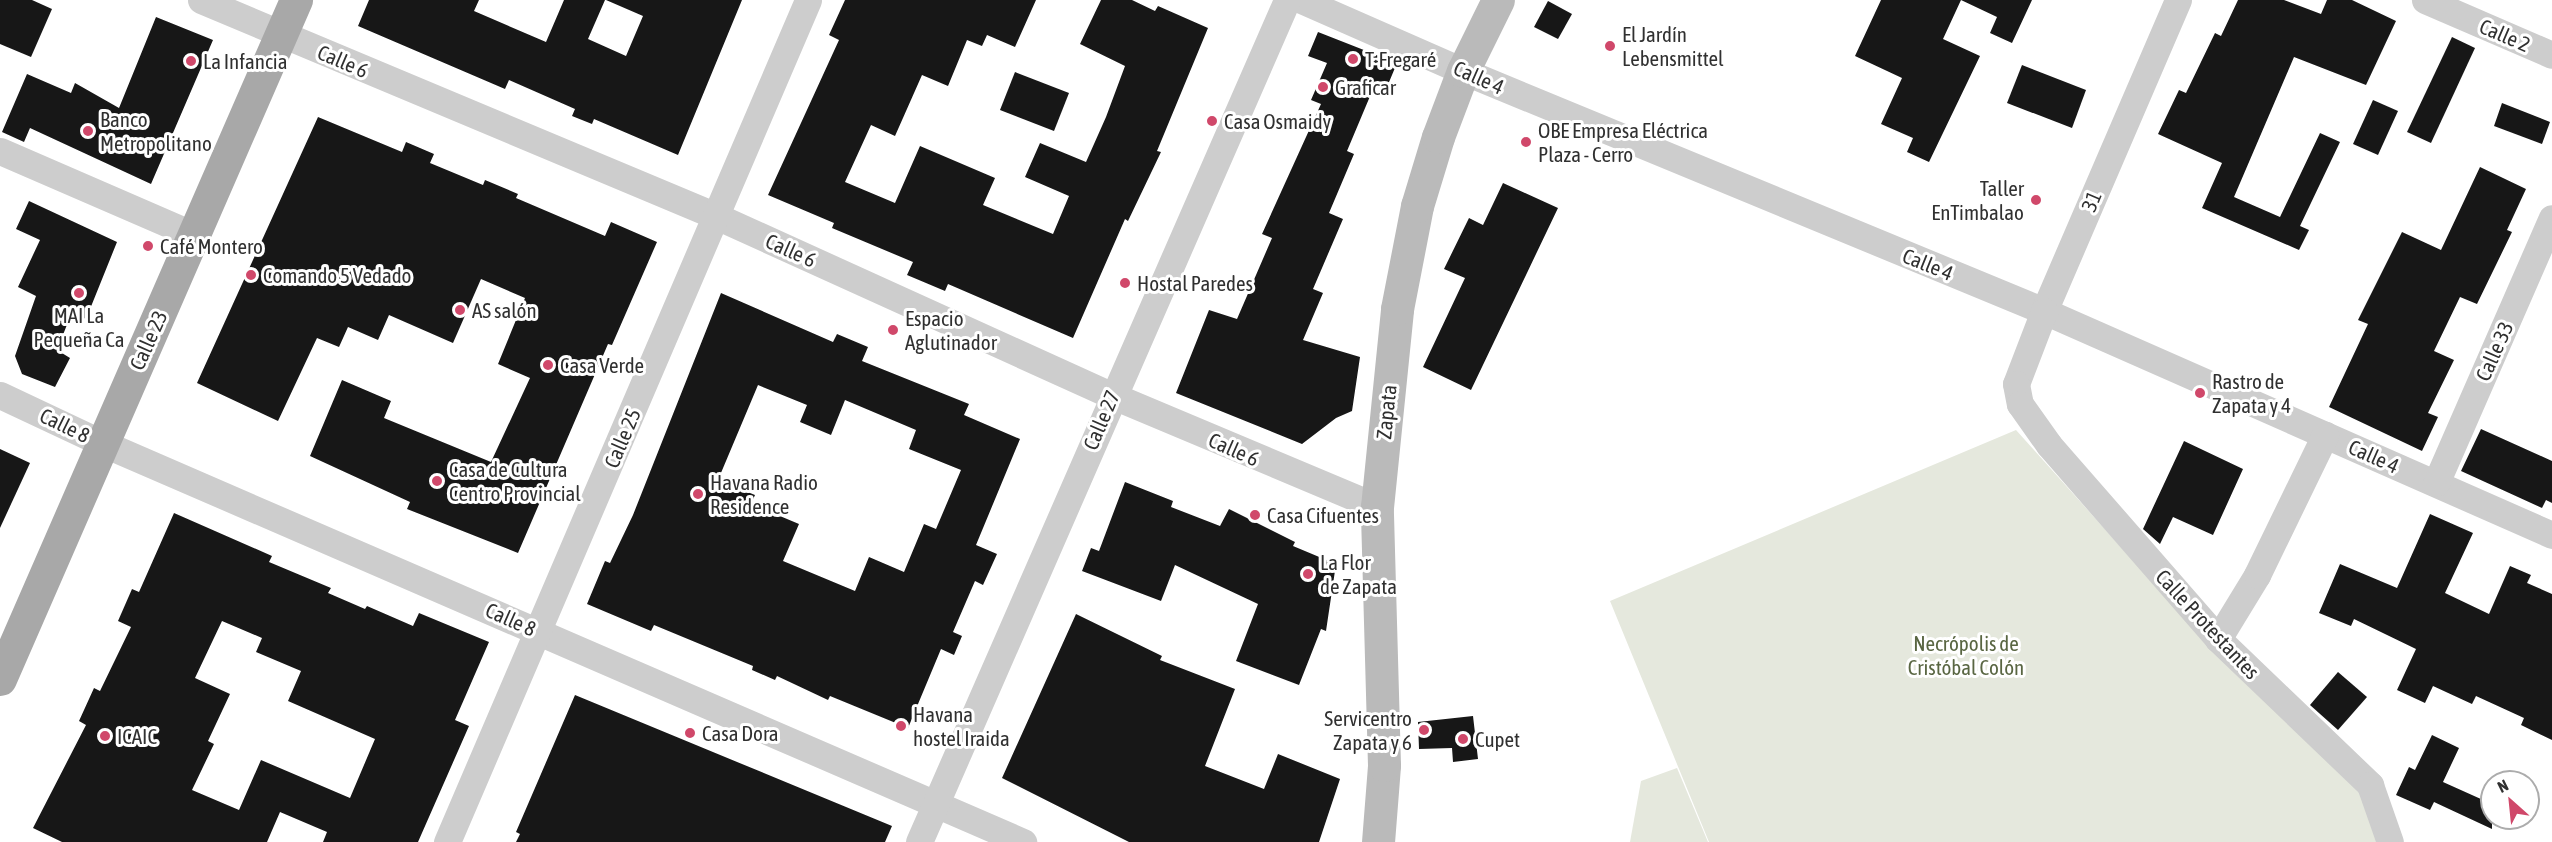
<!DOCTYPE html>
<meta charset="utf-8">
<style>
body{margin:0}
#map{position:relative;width:2552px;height:842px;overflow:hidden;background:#fff;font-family:"Asap Condensed",sans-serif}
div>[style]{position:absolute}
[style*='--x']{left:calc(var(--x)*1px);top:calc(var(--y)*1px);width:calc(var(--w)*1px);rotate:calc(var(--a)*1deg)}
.green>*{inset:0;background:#e5e8dd}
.building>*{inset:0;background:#171717}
.street>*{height:27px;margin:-13.5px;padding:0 13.5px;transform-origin:13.5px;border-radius:13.5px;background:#cdcdcd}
.secondary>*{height:33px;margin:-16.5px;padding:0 16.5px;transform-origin:16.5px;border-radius:16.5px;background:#bababa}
.primary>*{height:33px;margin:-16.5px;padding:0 16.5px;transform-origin:16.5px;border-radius:16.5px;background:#a8a8a8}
.dots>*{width:16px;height:16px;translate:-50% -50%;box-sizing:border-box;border:3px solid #fff;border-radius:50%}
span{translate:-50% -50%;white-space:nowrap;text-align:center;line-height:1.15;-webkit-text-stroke:6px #fff;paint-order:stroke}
.poi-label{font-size:21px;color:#303030}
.left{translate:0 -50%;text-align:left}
.right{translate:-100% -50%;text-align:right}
.street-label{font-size:21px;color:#303030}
.park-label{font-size:21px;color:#596642}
.north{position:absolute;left:2480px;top:770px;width:60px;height:60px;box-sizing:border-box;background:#fff;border:2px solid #acacac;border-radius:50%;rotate:333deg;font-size:16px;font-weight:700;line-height:24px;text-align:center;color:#303030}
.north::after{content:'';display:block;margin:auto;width:21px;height:27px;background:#d0486a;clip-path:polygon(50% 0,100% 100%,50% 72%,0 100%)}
</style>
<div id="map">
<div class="green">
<i style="clip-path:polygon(2016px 430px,2137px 565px,2365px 789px,2381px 842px,1709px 842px,1610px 601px)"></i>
<i style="clip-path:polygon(1677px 768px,1708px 842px,1630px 842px,1641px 781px)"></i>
</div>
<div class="building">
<i style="clip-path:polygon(0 0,32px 0,52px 9px,31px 57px,0 44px)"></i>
<i style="clip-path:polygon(369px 0,479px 0,474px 11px,546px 42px,564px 0,605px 0,588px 39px,626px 56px,643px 16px,606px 0,742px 0,678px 155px,594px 119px,592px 124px,572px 116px,575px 109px,509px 80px,505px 89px,358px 26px)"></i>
<i style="clip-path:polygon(845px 0,1036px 0,1015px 47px,987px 35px,982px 46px,967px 40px,948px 86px,922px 75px,895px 136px,871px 125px,845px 182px,895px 203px,920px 146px,995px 178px,983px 205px,1053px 234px,1069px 196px,1025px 177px,1040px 143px,1086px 162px,1106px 117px,1125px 66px,1080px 44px,1101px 0,1132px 0,1155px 11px,1158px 6px,1208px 28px,1157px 151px,1161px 152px,1128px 221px,1125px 219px,1073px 338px,948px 284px,945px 291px,907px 275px,913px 262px,832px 228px,834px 223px,768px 195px,839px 40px,829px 35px)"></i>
<i style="clip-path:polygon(1881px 0,2032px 0,2012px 43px,1990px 33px,1997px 17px,1961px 0,1943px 39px,1980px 56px,1929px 162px,1907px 152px,1913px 138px,1881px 124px,1902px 78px,1855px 56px)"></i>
<i style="clip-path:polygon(2238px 0,2284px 0,2321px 14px,2327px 0,2352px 0,2396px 21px,2366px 85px,2294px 57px,2234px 197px,2280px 217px,2320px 133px,2340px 142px,2300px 226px,2309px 230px,2299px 250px,2202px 208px,2222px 163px,2158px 134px,2179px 90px,2186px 93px,2215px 33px,2221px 36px)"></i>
<i style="clip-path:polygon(1548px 1px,1572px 14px,1558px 39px,1534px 27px)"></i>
<i style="clip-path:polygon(156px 17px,213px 40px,151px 184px,30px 128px,24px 142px,2px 132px,27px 74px,71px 93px,75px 83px,119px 108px)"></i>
<i style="clip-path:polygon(1318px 32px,1397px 63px,1387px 87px,1376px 82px,1347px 151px,1354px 154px,1329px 213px,1343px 219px,1313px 289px,1323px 293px,1303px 340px,1360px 357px,1352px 411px,1336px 418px,1302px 444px,1176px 393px,1209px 310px,1237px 319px,1272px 238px,1262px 234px,1321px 104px,1311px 100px,1327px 63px,1308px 56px)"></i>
<i style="clip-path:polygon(2452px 37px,2475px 48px,2431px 143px,2407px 132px)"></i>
<i style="clip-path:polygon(2022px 65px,2086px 90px,2072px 128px,2007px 103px)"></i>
<i style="clip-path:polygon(1015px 72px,1069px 93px,1054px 131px,1000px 110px)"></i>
<i style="clip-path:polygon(2373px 100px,2398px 111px,2378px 155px,2353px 144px)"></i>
<i style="clip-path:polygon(2502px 103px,2550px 122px,2542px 144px,2494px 126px)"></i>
<i style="clip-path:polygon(318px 117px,402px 152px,406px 142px,434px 154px,430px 163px,483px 185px,485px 180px,518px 194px,516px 198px,605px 236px,611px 222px,657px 242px,612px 345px,608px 344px,518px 553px,407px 509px,410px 502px,310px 456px,342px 380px,391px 401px,384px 418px,491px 462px,530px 378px,498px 364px,525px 298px,481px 279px,453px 343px,389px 315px,378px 340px,348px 327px,339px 347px,317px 338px,278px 421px,197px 383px)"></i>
<i style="clip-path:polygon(2480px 167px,2526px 189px,2507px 230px,2512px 232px,2477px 304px,2460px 297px,2434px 351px,2454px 360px,2428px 413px,2438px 417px,2422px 451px,2329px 407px,2368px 324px,2358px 320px,2402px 232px,2441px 250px)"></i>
<i style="clip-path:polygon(1503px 183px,1558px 208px,1471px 390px,1423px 367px,1465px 278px,1444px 269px,1469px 218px,1483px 225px)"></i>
<i style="clip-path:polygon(29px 201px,117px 242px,86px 319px,72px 312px,57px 350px,70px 358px,55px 387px,22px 374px,15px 356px,36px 296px,18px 287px,40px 240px,16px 229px)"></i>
<i style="clip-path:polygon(evenodd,721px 293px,833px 342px,837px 334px,868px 347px,862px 361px,969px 404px,964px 415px,1020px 439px,976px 545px,997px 554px,983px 585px,975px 581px,953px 632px,962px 636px,954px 655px,941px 649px,908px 728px,830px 696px,828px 700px,777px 676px,775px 680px,752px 670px,753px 666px,654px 625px,651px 631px,587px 604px,605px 561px,610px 563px,633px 515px,721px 293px,758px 385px,807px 405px,800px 422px,831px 435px,845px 400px,916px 430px,909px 449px,961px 470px,936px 529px,924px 524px,904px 572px,869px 557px,855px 591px,783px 561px,799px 524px,751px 504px,755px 495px,718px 480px,758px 385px)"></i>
<i style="clip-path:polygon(2481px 429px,2552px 461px,2552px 503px,2546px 500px,2542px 508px,2461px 471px)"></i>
<i style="clip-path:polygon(2184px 441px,2243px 469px,2213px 535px,2173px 517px,2160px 544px,2143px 529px)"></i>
<i style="clip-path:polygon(0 449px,30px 463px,0 528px)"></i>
<i style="clip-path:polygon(1125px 482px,1173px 501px,1171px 507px,1220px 526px,1229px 509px,1295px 542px,1293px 546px,1336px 564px,1326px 631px,1321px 629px,1299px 685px,1236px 661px,1258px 604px,1175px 565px,1161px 601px,1082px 571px,1091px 548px,1099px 551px)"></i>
<i style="clip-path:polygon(evenodd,174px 513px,272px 556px,269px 562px,331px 588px,328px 593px,365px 609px,367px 606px,413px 626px,419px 613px,489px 642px,455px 720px,469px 726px,418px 842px,323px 842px,327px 832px,280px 812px,267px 842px,62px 842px,33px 828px,86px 725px,79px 721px,94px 688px,100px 691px,131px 627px,118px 621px,132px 589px,139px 592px,174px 513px,222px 621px,262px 638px,256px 652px,301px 671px,288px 701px,375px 739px,350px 798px,261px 760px,239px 810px,192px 790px,214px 744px,208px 741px,230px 694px,195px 678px,222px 621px)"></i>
<i style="clip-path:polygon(2430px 514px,2473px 533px,2445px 593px,2489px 614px,2510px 566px,2531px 575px,2527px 583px,2552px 594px,2552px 740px,2521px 725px,2524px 718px,2476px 696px,2472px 704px,2433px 686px,2425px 703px,2397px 690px,2416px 649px,2354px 619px,2351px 626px,2319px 613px,2340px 564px,2397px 588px)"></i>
<i style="clip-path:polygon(1076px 614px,1162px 656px,1160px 660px,1235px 689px,1205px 766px,1264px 789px,1278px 754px,1340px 779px,1319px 842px,1129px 842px,1002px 778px)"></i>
<i style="clip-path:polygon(2338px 672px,2367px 697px,2338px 730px,2310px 705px)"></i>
<i style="clip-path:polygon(575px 695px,892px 826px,885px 842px,516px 842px,520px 834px,516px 832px)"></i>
<i style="clip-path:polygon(1473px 716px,1478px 759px,1453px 762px,1452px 748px,1419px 749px,1418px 722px)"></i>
<i style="clip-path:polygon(2432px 735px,2459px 748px,2443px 782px,2492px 804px,2492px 829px,2434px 802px,2430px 810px,2396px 795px,2409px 767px,2415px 770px)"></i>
</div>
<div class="street">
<i style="--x:201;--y:0;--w:558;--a:22.75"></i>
<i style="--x:716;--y:216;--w:434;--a:24.4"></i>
<i style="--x:1111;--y:395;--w:289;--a:22.8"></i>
<i style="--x:1301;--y:0;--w:177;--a:23.7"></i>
<i style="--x:1463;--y:71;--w:629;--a:22.44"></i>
<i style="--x:2044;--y:311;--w:555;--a:23.79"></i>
<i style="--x:2178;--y:0;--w:339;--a:113.3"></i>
<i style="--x:2044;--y:311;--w:78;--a:111"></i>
<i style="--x:2016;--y:384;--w:20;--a:79"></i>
<i style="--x:2020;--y:404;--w:50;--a:54.7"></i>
<i style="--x:2049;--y:445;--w:257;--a:48.9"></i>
<i style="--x:2218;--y:639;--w:211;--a:43.8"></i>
<i style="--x:2370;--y:785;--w:60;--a:70.7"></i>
<i style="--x:2425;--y:0;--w:138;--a:23.4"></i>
<i style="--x:0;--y:151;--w:211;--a:23.4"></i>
<i style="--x:0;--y:395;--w:113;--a:25.2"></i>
<i style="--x:102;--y:443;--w:1004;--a:23.42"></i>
<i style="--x:2436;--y:483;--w:289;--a:-66.4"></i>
<i style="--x:2218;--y:639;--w:75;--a:-58.6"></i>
<i style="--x:2257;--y:575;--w:156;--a:-64.1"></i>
<i style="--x:447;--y:842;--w:916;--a:-66.79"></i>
<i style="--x:919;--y:842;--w:919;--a:-66.39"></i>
</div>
<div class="secondary">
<i style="--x:1378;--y:842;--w:77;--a:-85.5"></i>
<i style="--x:1384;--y:765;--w:258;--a:-91.6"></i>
<i style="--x:1377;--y:507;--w:199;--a:-84.2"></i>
<i style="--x:1397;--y:309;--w:105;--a:-79"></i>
<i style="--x:1417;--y:206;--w:72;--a:-73.1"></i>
<i style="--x:1438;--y:137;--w:71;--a:-69.3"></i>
<i style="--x:1463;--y:71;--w:79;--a:-63.8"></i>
</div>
<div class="primary">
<i style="--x:0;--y:679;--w:741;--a:-66.45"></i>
</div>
<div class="dots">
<i style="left:1610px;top:46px;background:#d0486a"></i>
<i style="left:1353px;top:59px;background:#d0486a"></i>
<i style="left:191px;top:61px;background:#d0486a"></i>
<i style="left:1323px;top:87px;background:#d0486a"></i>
<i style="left:1212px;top:121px;background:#d0486a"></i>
<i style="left:88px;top:131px;background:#d0486a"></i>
<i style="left:1526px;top:142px;background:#d0486a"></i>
<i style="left:2036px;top:200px;background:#d0486a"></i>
<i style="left:148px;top:246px;background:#d0486a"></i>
<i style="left:251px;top:275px;background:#d0486a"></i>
<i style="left:1125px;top:283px;background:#d0486a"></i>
<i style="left:79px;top:293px;background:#d0486a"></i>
<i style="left:460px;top:310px;background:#d0486a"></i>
<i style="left:893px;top:330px;background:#d0486a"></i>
<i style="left:548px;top:365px;background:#d0486a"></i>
<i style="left:2200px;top:393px;background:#d0486a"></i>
<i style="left:437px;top:481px;background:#d0486a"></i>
<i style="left:698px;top:494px;background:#d0486a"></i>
<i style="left:1255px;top:515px;background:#d0486a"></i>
<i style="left:1308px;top:574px;background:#d0486a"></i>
<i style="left:901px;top:726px;background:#d0486a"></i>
<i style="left:1424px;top:730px;background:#d0486a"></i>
<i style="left:690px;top:733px;background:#d0486a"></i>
<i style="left:105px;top:736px;background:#d0486a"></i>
<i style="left:1463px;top:739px;background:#d0486a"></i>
</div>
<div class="poi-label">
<span class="left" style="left:1622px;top:46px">El Jardín<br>Lebensmittel</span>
<span class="left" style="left:1365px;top:59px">T-Fregaré</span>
<span class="left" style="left:203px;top:61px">La Infancia</span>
<span class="left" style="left:1335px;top:87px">Graficar</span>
<span class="left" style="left:100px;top:131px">Banco<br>Metropolitano</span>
<span class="left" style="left:1224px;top:121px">Casa Osmaidy</span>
<span class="left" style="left:1538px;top:142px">OBE Empresa Eléctrica<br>Plaza - Cerro</span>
<span class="right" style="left:2024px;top:200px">Taller<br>EnTimbalao</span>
<span class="left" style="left:160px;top:246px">Café Montero</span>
<span class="left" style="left:263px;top:275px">Comando 5 Vedado</span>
<span class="left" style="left:1137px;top:283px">Hostal Paredes</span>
<span class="left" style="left:472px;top:310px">AS salón</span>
<span style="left:79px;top:327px">MAI La<br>Pequeña Ca</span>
<span class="left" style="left:905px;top:330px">Espacio<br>Aglutinador</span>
<span class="left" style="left:560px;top:365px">Casa Verde</span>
<span class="left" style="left:2212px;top:393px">Rastro de<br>Zapata y 4</span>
<span class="left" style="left:449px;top:481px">Casa de Cultura<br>Centro Provincial</span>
<span class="left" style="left:710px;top:494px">Havana Radio<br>Residence</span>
<span class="left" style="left:1267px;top:515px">Casa Cifuentes</span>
<span class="left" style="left:1320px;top:574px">La Flor<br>de Zapata</span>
<span class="left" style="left:913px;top:726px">Havana<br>hostel Iraida</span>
<span class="right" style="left:1412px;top:730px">Servicentro<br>Zapata y 6</span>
<span class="left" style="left:702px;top:733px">Casa Dora</span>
<span class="left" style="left:117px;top:736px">ICAIC</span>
<span class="left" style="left:1475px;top:739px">Cupet</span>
</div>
<div class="street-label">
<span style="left:2505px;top:35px;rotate:23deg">Calle 2</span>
<span style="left:343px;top:61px;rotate:23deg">Calle 6</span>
<span style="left:1479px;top:77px;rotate:24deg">Calle 4</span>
<span style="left:2091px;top:201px;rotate:-67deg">31</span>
<span style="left:791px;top:250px;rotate:24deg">Calle 6</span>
<span style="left:1928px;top:264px;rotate:22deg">Calle 4</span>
<span style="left:148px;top:340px;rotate:-66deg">Calle 23</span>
<span style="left:2494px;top:351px;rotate:-66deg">Calle 33</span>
<span style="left:1386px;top:412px;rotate:-84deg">Zapata</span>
<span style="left:1101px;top:420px;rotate:-67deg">Calle 27</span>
<span style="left:65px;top:425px;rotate:26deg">Calle 8</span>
<span style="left:622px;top:438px;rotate:-67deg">Calle 25</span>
<span style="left:1234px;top:449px;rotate:24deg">Calle 6</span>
<span style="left:2374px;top:456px;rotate:24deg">Calle 4</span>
<span style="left:511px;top:619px;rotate:24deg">Calle 8</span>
<span style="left:2208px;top:624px;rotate:47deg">Calle Protestantes</span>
</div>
<div class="park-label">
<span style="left:1966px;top:655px">Necrópolis de<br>Cristóbal Colón</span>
</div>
<div class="north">N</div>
</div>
